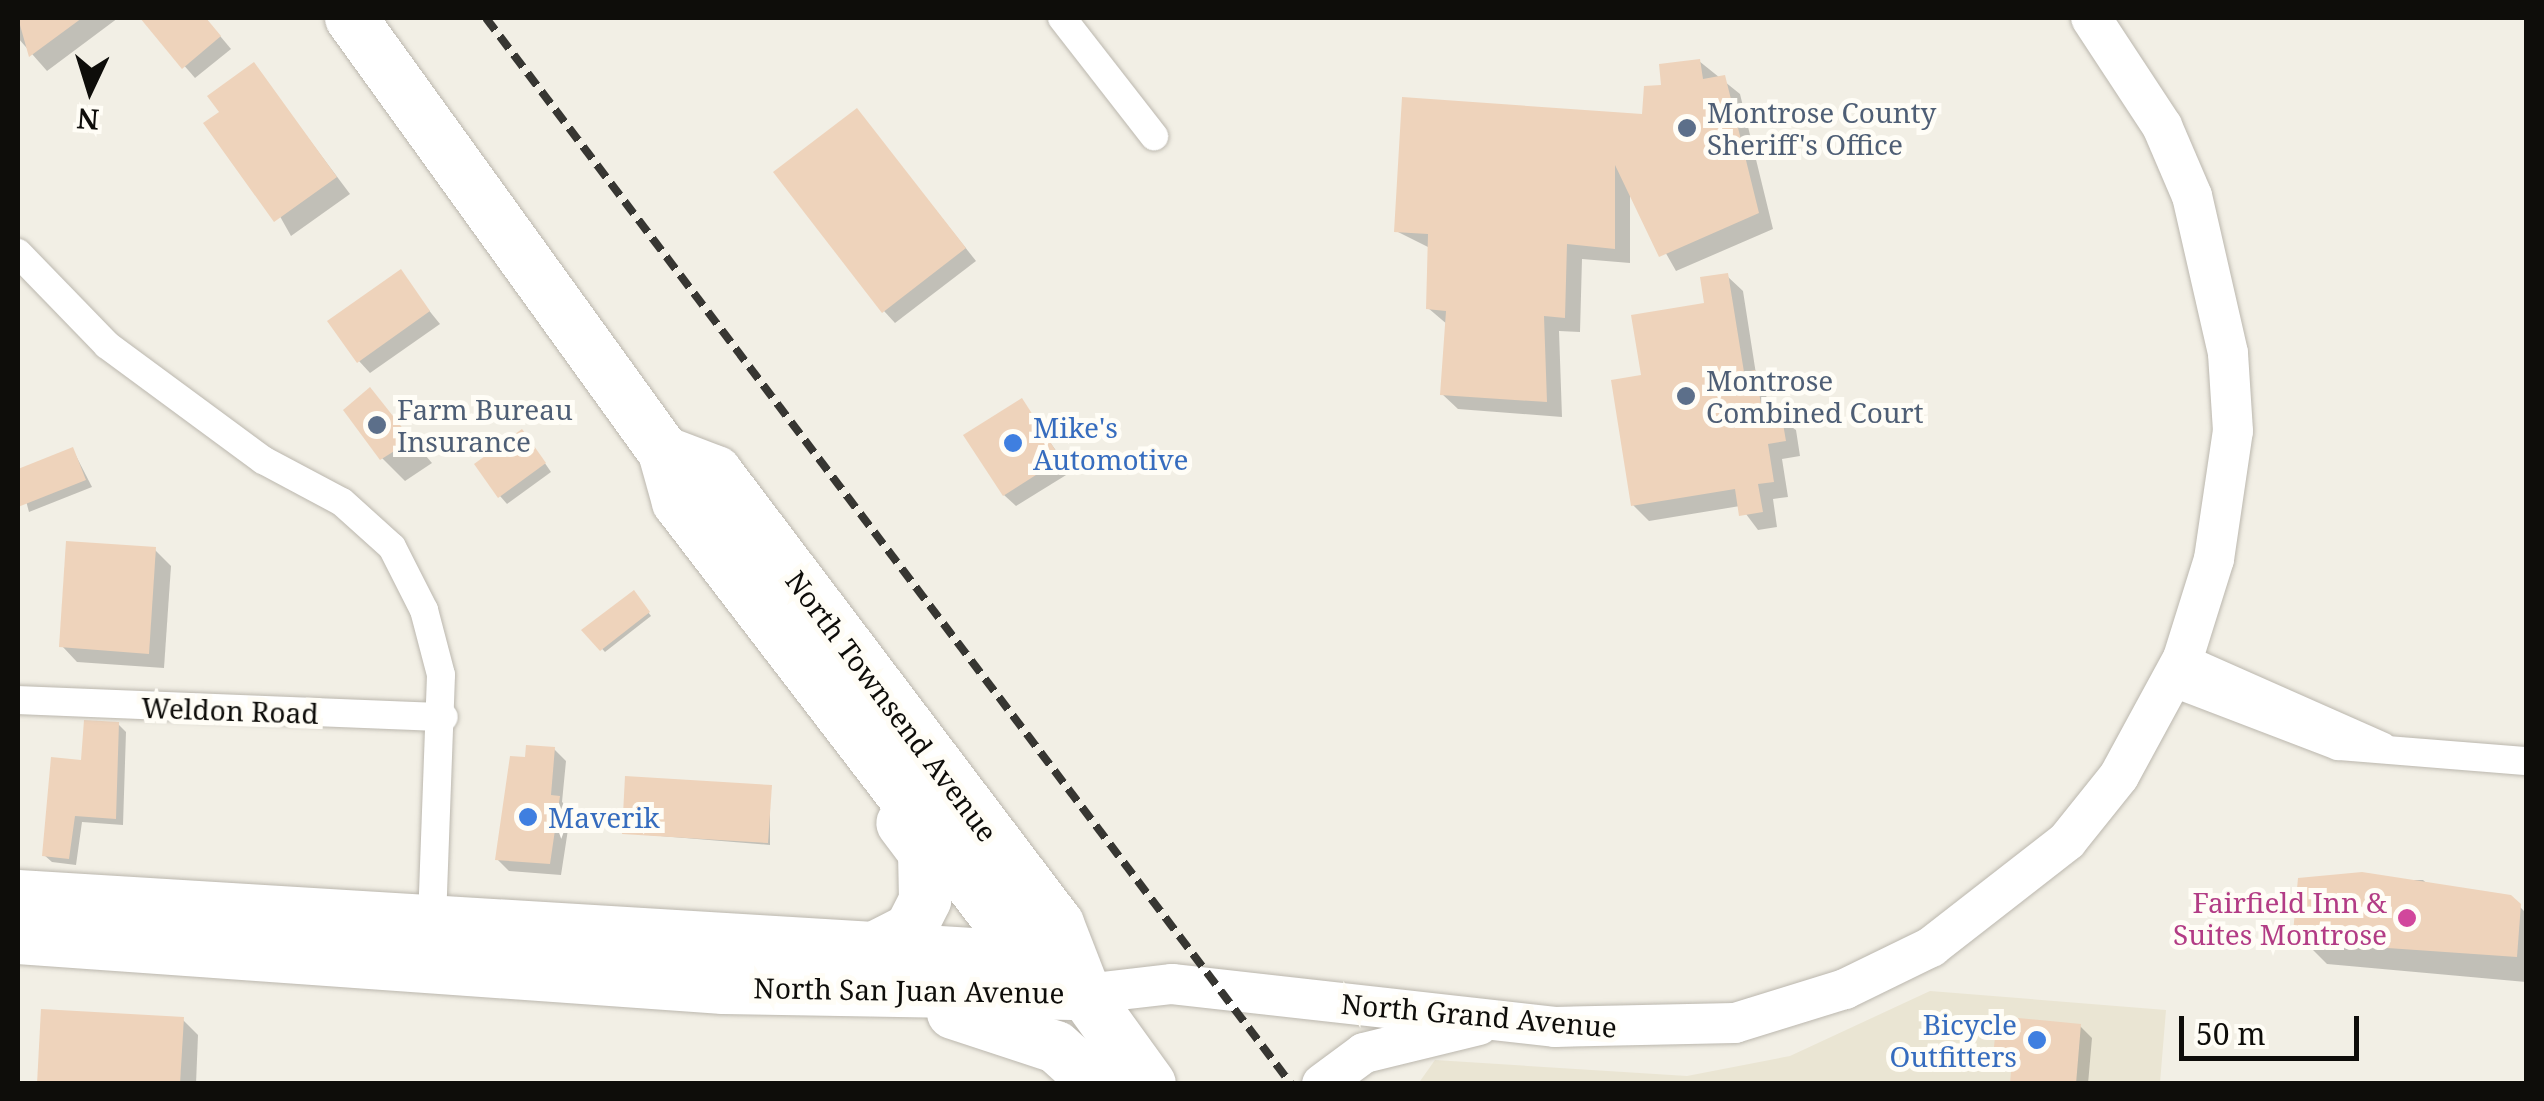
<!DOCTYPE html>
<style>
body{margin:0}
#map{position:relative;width:2544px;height:1101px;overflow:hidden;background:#f2efe5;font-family:"Noto Serif",serif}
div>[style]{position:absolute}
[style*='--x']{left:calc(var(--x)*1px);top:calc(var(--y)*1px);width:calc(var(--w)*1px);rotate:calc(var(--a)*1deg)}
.built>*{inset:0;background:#eae5d3}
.shadow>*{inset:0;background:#0003}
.building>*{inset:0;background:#eed3bb}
.roads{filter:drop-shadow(0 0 2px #bbb7ae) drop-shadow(0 0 2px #bbb7ae)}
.street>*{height:28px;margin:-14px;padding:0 14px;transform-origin:14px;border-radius:14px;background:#fff}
.secondary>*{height:40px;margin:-20px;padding:0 20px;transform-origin:20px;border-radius:20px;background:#fff}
.highway>*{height:52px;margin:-26px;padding:0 26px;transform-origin:26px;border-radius:26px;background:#fff}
.rail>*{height:8px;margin-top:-4px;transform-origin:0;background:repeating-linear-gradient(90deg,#373632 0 15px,transparent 0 23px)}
.dots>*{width:28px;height:28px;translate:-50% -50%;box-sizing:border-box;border:5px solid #fffdf6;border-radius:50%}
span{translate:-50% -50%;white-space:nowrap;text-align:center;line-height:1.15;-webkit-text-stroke:10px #fffdf6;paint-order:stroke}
.service-label{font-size:28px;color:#4e5e75}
.left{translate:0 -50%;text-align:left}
.shop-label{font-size:28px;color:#366cbe}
.right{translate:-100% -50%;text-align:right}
.street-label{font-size:28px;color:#0e0d0a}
.hotel-label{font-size:28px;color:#b23c85}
.frame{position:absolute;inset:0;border:20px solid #0e0d0a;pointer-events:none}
.north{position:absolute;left:40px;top:40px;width:100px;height:100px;-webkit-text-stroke:8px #fffdf6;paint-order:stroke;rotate:184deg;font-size:28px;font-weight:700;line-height:40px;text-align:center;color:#0e0d0a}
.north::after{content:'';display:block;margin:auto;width:35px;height:45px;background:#0e0d0a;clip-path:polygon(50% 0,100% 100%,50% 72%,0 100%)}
.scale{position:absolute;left:2179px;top:1016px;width:180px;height:45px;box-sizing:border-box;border:5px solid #0e0d0a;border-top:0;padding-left:12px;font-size:30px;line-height:35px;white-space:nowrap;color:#0e0d0a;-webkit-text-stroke:8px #fffdf6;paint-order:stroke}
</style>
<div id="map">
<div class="built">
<i style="clip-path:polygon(1930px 991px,2166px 1010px,2160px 1083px,1418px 1084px,1435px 1060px,1687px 1076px,1790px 1056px)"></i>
</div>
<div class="shadow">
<i style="clip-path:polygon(18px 18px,118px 18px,47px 71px,18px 38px)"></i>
<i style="clip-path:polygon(143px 18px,205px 18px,231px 49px,195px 78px)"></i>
<i style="clip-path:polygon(1699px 61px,1740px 94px,1773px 229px,1676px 271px,1630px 190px,1630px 263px,1582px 259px,1580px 332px,1559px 331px,1562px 417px,1458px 409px,1442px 394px,1448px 325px,1428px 308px,1430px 248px,1396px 231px,1644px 116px)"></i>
<i style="clip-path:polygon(254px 66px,350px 194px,291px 236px,222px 113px)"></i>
<i style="clip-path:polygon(857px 111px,976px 261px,895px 323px,884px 311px)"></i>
<i style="clip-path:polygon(1727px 276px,1743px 291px,1756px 374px,1775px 415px,1796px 430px,1800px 456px,1782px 459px,1788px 497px,1773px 499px,1777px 527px,1758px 530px,1740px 506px,1649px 521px,1633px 505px,1643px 377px)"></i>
<i style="clip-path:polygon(406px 282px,440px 324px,370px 373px,359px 361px)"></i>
<i style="clip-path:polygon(370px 391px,432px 463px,405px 481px,382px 458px)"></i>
<i style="clip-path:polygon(1021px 401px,1071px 472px,1016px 506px,1004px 495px)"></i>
<i style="clip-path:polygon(529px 440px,551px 472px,507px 504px,500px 496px)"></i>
<i style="clip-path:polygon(73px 450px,92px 487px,29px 512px,18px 471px)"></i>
<i style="clip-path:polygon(155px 550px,171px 566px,164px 668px,77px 662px,62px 646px)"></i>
<i style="clip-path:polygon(637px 597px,651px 616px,605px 652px,585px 630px)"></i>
<i style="clip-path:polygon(118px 724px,126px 732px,123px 825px,82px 822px,76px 865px,52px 862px,44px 855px,83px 763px)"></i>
<i style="clip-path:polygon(554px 749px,566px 761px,562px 802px,571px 810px,561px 875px,509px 871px,497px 859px,527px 760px)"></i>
<i style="clip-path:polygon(770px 787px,770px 845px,624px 833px)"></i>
<i style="clip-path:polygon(2300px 880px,2423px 880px,2435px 891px,2510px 897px,2526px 913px,2526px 982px,2327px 964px,2303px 940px)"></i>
<i style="clip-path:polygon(183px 1020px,198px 1035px,196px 1084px,39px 1084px)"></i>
<i style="clip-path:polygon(2080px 1026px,2092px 1038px,2088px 1084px,2012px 1084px,2013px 1068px,1996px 1056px)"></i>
</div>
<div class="building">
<i style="clip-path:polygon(18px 18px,82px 18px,29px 57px)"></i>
<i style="clip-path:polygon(140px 18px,206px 18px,221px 36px,182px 69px)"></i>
<i style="clip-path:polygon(1700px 59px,1703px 79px,1725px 75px,1759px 213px,1659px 257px,1615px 165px,1615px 249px,1567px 244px,1565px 318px,1544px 316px,1547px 402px,1440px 395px,1446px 311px,1426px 309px,1428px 234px,1394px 232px,1402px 97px,1642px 114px,1644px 86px,1661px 85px,1659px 64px)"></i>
<i style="clip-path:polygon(254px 62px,337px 177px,274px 222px,203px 123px,219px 112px,207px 96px)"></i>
<i style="clip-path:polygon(857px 108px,966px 248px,882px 313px,773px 172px)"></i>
<i style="clip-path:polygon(401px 269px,430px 311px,357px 363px,327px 321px)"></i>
<i style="clip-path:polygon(1728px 273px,1744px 372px,1755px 370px,1763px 415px,1781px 412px,1786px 441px,1768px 444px,1774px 482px,1758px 484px,1763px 512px,1739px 516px,1735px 489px,1631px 506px,1611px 380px,1641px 375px,1631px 315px,1704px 303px,1700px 277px)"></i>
<i style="clip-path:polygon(370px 387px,412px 440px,380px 460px,343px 410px)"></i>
<i style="clip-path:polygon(1022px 398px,1061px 459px,1003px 496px,963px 435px)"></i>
<i style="clip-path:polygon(522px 429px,546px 463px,498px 498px,474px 464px)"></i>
<i style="clip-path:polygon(73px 447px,86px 480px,18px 507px,18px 469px)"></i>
<i style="clip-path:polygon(66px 541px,156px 547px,149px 654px,59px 647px)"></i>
<i style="clip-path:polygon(634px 590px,650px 612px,600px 651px,581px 630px)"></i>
<i style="clip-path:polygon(84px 720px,119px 722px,116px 819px,75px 816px,69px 859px,42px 856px,51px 757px,81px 760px)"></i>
<i style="clip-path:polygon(526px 745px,555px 747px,551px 795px,560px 796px,550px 864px,495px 860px,510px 756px,525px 757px)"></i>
<i style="clip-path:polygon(625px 776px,772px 785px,768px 843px,622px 834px)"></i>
<i style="clip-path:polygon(2362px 872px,2511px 895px,2521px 904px,2517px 957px,2301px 942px,2293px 933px,2298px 878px)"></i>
<i style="clip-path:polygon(41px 1009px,184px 1017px,180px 1084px,37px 1084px)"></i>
<i style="clip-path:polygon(1997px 1016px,2081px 1024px,2076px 1084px,2010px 1084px,2012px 1059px,1993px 1057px)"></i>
</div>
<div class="roads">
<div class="street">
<i style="--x:1062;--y:18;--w:150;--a:52.1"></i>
<i style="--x:18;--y:253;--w:128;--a:45.9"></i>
<i style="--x:107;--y:345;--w:194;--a:36.4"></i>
<i style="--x:263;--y:460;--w:89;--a:28"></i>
<i style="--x:342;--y:502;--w:67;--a:42"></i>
<i style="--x:392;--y:547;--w:71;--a:63.1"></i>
<i style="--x:424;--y:610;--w:67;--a:75.3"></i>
<i style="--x:441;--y:675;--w:249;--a:92.1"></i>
<i style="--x:2183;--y:658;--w:218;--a:23.9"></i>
<i style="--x:2173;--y:683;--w:177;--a:20.9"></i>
<i style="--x:2338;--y:746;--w:189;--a:4.6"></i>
<i style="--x:18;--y:700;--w:426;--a:2.3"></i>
</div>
<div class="secondary">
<i style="--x:1085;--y:994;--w:88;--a:-6.6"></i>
<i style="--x:1172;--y:984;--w:385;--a:6.4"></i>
<i style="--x:1555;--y:1027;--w:180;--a:-1.3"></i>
<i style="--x:1735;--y:1023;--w:115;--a:-17.2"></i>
<i style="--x:1845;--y:989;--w:96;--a:-26"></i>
<i style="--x:1931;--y:947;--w:172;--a:-37.9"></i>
<i style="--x:2067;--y:841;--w:83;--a:-51.3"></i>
<i style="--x:2119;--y:776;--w:134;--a:-61.5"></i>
<i style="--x:2183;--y:658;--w:104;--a:-72.6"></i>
<i style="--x:2214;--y:559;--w:129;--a:-81.6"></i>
<i style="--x:2233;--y:431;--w:78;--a:-93.7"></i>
<i style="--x:2228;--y:353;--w:161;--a:-102.9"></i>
<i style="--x:2192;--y:196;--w:76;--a:-113.2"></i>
<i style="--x:2162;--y:126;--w:129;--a:-123.3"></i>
<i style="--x:1322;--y:1084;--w:52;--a:-36.4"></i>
<i style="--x:1364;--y:1053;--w:118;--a:-13.7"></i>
</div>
<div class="highway">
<i style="--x:351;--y:18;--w:535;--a:54.2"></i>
<i style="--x:664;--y:452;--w:52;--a:74.4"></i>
<i style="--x:678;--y:502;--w:519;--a:52.51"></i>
<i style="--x:994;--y:914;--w:121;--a:41.3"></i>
<i style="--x:1085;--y:994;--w:111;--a:54.2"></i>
<i style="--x:664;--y:452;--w:56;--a:21"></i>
<i style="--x:716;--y:472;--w:567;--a:52.89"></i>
<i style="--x:1058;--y:924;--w:63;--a:68.7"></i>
<i style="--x:18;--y:896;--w:989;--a:3.48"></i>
<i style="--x:1005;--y:956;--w:52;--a:25.1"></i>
<i style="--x:18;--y:938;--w:707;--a:4.06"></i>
<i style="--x:723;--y:988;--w:350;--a:1"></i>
<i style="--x:876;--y:947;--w:38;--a:-27"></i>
<i style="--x:910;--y:930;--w:34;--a:-63"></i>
<i style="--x:925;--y:900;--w:48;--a:-91.2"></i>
<i style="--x:924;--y:852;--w:36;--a:-127"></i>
<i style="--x:953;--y:1013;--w:108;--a:18.3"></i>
<i style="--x:1056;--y:1047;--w:55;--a:42.1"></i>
</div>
</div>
<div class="rail">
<i style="--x:486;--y:18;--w:1336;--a:52.94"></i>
</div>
<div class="dots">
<i style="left:1687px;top:128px;background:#5c6f8a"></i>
<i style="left:1686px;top:396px;background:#5c6f8a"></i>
<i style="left:377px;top:425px;background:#5c6f8a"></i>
<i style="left:1013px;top:443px;background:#3f7fe0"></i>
<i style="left:528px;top:817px;background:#3f7fe0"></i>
<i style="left:2407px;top:918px;background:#d1479c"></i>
<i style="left:2037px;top:1040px;background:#3f7fe0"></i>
</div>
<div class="service-label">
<span class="left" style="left:1707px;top:128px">Montrose County<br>Sheriff's Office</span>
<span class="left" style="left:1706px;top:396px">Montrose<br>Combined Court</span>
<span class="left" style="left:397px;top:425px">Farm Bureau<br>Insurance</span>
</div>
<div class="shop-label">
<span class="left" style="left:1033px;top:443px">Mike's<br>Automotive</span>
<span class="left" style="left:548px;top:817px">Maverik</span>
<span class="right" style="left:2017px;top:1040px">Bicycle<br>Outfitters</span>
</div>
<div class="street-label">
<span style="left:892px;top:706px;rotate:53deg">North Townsend Avenue</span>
<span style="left:230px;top:710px;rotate:2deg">Weldon Road</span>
<span style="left:909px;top:990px;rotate:1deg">North San Juan Avenue</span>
<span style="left:1479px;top:1015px;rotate:5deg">North Grand Avenue</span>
</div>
<div class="hotel-label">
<span class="right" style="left:2387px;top:918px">Fairfield Inn &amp;<br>Suites Montrose</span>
</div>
<div class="frame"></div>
<div class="north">N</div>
<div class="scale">50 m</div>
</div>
